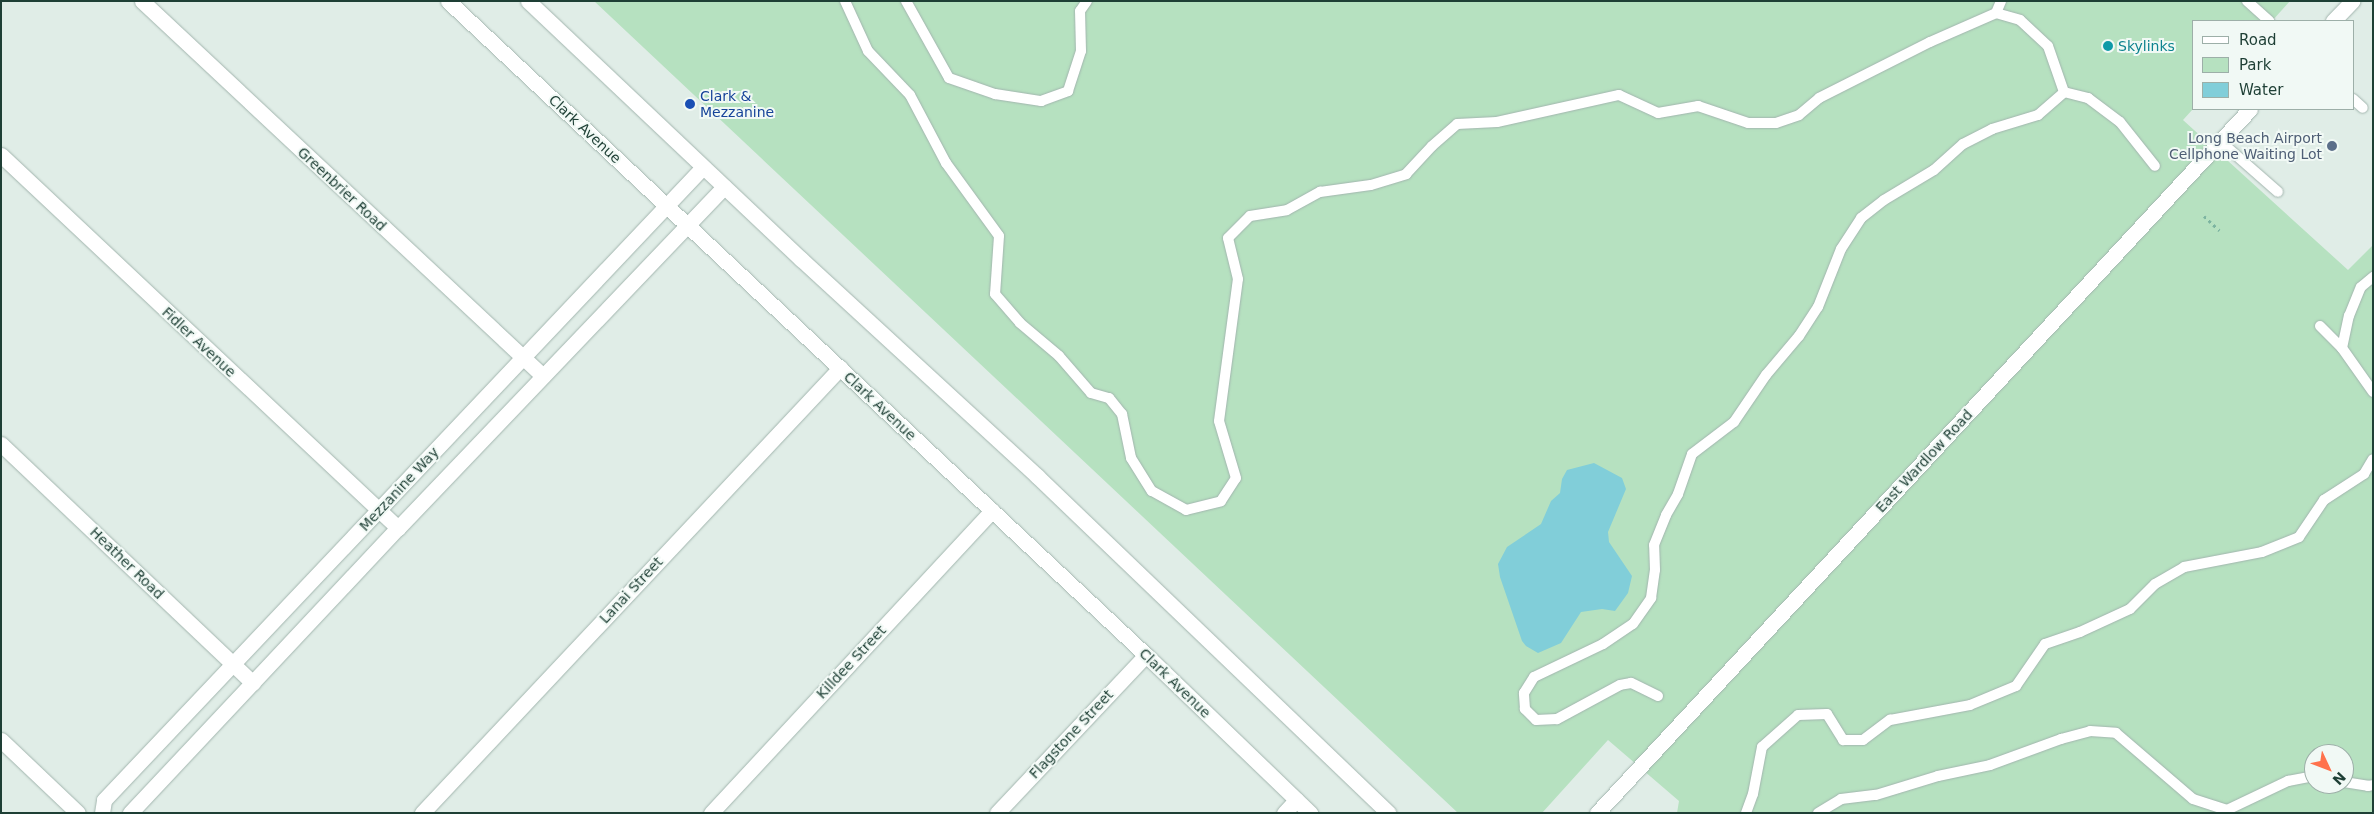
<!DOCTYPE html>
<style>
body{margin:0}
#map{position:relative;width:2374px;height:814px;overflow:hidden;background:#e0ede7;font-family:"DejaVu Sans",sans-serif}
div>[style]{position:absolute}
[style*='--x']{left:calc(var(--x)*1px);top:calc(var(--y)*1px);width:calc(var(--w)*1px);rotate:calc(var(--a)*1deg)}
.green>*{inset:0;background:#b6e1c0}
.water>*{inset:0;background:#81ced9}
.path>*{height:3px;margin-top:-1.5px;transform-origin:0;background:repeating-linear-gradient(90deg,#7cb4a1 0 2.5px,transparent 0 6.5px)}
.roads{filter:drop-shadow(0 0 1px #a2b5ae) drop-shadow(0 0 1px #a2b5ae)}
.service>*{height:10px;margin:-5px;padding:0 5px;transform-origin:5px;border-radius:5px;background:#fff}
.minor>*{height:15px;margin:-7.5px;padding:0 7.5px;transform-origin:7.5px;border-radius:7.5px;background:#fff}
.secondary>*{height:15px;margin:-7.5px;padding:0 7.5px;transform-origin:7.5px;border-radius:7.5px;background:#fff}
.dots>*{width:14px;height:14px;translate:-50% -50%;box-sizing:border-box;border:2px solid #f1f9f5;border-radius:50%}
span{translate:-50% -50%;white-space:nowrap;text-align:center;line-height:1.15;-webkit-text-stroke:4px #f1f9f5;paint-order:stroke}
.culture-label{font-size:14px;color:#0d838f}
.left{translate:0 -50%;text-align:left}
.transit-label{font-size:14px;color:#164399}
.street-label{font-size:14px;color:#1e3f35}
.service-label{font-size:14px;color:#4e5e75}
.right{translate:-100% -50%;text-align:right}
.frame{position:absolute;inset:0;border:2px solid #1e3f35;pointer-events:none}
.legend{position:absolute;left:2192px;top:20px;width:162px;height:90px;box-sizing:border-box;background:#f1f9f5;border:1px solid #9dafa8;margin:0;padding:6px 9px;list-style:none;font-size:15px;color:#1e3f35}
.legend li{display:flex;align-items:center;gap:10px;height:25px}
.legend b{width:25px;border:1px solid #9dafa8}
.north{position:absolute;left:2304px;top:744px;width:50px;height:50px;box-sizing:border-box;background:#f1f9f5;border:1px solid #9dafa8;border-radius:50%;rotate:133deg;font-size:14px;font-weight:700;line-height:20px;text-align:center;color:#1e3f35}
.north::after{content:'';display:block;margin:auto;width:18px;height:22px;background:#ff724c;clip-path:polygon(50% 0,100% 100%,50% 72%,0 100%)}
</style>
<div id="map">
<div class="green">
<i style="clip-path:polygon(evenodd,594px 1px,2290px 1px,2272px 21px,2193px 21px,2193px 109px,2183px 120px,2348px 270px,2373px 245px,2373px 813px,1677px 813px,1679px 801px,1608px 740px,1542px 813px,1458px 813px,594px 1px,2314px 754px,2344px 754px,2344px 784px,2314px 784px,2314px 754px)"></i>
</div>
<div class="water">
<i style="clip-path:polygon(1594px 463px,1622px 478px,1626px 489px,1608px 532px,1609px 542px,1632px 576px,1628px 593px,1615px 611px,1602px 609px,1581px 612px,1561px 643px,1538px 653px,1526px 646px,1522px 641px,1500px 577px,1498px 564px,1507px 547px,1541px 524px,1551px 501px,1560px 493px,1562px 479px,1567px 470px)"></i>
</div>
<div class="path">
<i style="--x:2204;--y:216;--w:21;--a:43"></i>
</div>
<div class="roads">
<div class="service">
<i style="--x:845;--y:1;--w:55;--a:65.3"></i>
<i style="--x:868;--y:51;--w:61;--a:46.3"></i>
<i style="--x:910;--y:95;--w:77;--a:62.1"></i>
<i style="--x:946;--y:163;--w:90;--a:54"></i>
<i style="--x:999;--y:236;--w:58;--a:93.9"></i>
<i style="--x:995;--y:294;--w:38;--a:49"></i>
<i style="--x:1020;--y:323;--w:51;--a:40.2"></i>
<i style="--x:1059;--y:356;--w:49;--a:49.1"></i>
<i style="--x:1091;--y:393;--w:19;--a:16"></i>
<i style="--x:1109;--y:398;--w:21;--a:51"></i>
<i style="--x:1122;--y:414;--w:45;--a:78.4"></i>
<i style="--x:1131;--y:458;--w:39;--a:58"></i>
<i style="--x:1152;--y:491;--w:39;--a:29"></i>
<i style="--x:1186;--y:510;--w:36;--a:-14"></i>
<i style="--x:1221;--y:501;--w:27;--a:-57"></i>
<i style="--x:1236;--y:478;--w:59;--a:-106.6"></i>
<i style="--x:1219;--y:421;--w:143;--a:-82.4"></i>
<i style="--x:1238;--y:279;--w:42;--a:-103.7"></i>
<i style="--x:1228;--y:238;--w:31;--a:-45"></i>
<i style="--x:1250;--y:216;--w:37;--a:-9"></i>
<i style="--x:1287;--y:210;--w:38;--a:-29"></i>
<i style="--x:1320;--y:192;--w:51;--a:-7.8"></i>
<i style="--x:1371;--y:185;--w:37;--a:-17"></i>
<i style="--x:1406;--y:174;--w:38;--a:-47"></i>
<i style="--x:1432;--y:146;--w:33;--a:-41"></i>
<i style="--x:1457;--y:124;--w:40;--a:-2.9"></i>
<i style="--x:1497;--y:122;--w:125;--a:-12.5"></i>
<i style="--x:1619;--y:95;--w:43;--a:24.8"></i>
<i style="--x:1658;--y:113;--w:41;--a:-9.9"></i>
<i style="--x:1698;--y:106;--w:53;--a:18.8"></i>
<i style="--x:1748;--y:123;--w:28;--a:0"></i>
<i style="--x:1776;--y:123;--w:24;--a:-19"></i>
<i style="--x:1799;--y:115;--w:26;--a:-40"></i>
<i style="--x:1819;--y:98;--w:124;--a:-26.8"></i>
<i style="--x:1930;--y:42;--w:72;--a:-23.7"></i>
<i style="--x:1996;--y:13;--w:25;--a:16"></i>
<i style="--x:2020;--y:20;--w:38;--a:43"></i>
<i style="--x:2048;--y:46;--w:49;--a:70.8"></i>
<i style="--x:906;--y:1;--w:88;--a:60.8"></i>
<i style="--x:949;--y:78;--w:49;--a:19.2"></i>
<i style="--x:995;--y:94;--w:47;--a:8.7"></i>
<i style="--x:1041;--y:101;--w:29;--a:-20"></i>
<i style="--x:1068;--y:91;--w:42;--a:-72"></i>
<i style="--x:1081;--y:51;--w:40;--a:-91.4"></i>
<i style="--x:1080;--y:11;--w:12;--a:-55"></i>
<i style="--x:2247;--y:1;--w:30;--a:42"></i>
<i style="--x:1996;--y:13;--w:13;--a:-67"></i>
<i style="--x:2353;--y:99;--w:13;--a:42"></i>
<i style="--x:2220;--y:141;--w:77;--a:41.3"></i>
<i style="--x:2320;--y:326;--w:31;--a:45"></i>
<i style="--x:2342;--y:348;--w:54;--a:54.8"></i>
<i style="--x:2342;--y:348;--w:33;--a:-78"></i>
<i style="--x:2349;--y:316;--w:31;--a:-68"></i>
<i style="--x:2361;--y:287;--w:16;--a:-40"></i>
<i style="--x:1658;--y:696;--w:30;--a:-154"></i>
<i style="--x:1631;--y:683;--w:11;--a:170"></i>
<i style="--x:1620;--y:685;--w:72;--a:151.6"></i>
<i style="--x:1557;--y:719;--w:21;--a:177"></i>
<i style="--x:1536;--y:720;--w:16;--a:-135"></i>
<i style="--x:1525;--y:709;--w:16;--a:-94"></i>
<i style="--x:1524;--y:693;--w:19;--a:-58"></i>
<i style="--x:1534;--y:677;--w:76;--a:-25.6"></i>
<i style="--x:1603;--y:644;--w:36;--a:-34"></i>
<i style="--x:1633;--y:624;--w:32;--a:-55"></i>
<i style="--x:1651;--y:598;--w:28;--a:-82"></i>
<i style="--x:1655;--y:570;--w:25;--a:-92"></i>
<i style="--x:1654;--y:545;--w:32;--a:-68"></i>
<i style="--x:1666;--y:515;--w:24;--a:-60"></i>
<i style="--x:1678;--y:494;--w:42;--a:-70.7"></i>
<i style="--x:1692;--y:454;--w:53;--a:-37.3"></i>
<i style="--x:1734;--y:422;--w:57;--a:-55.8"></i>
<i style="--x:1766;--y:375;--w:51;--a:-49.8"></i>
<i style="--x:1799;--y:336;--w:35;--a:-57"></i>
<i style="--x:1818;--y:307;--w:62;--a:-68.4"></i>
<i style="--x:1841;--y:249;--w:37;--a:-57"></i>
<i style="--x:1861;--y:218;--w:29;--a:-38"></i>
<i style="--x:1884;--y:200;--w:58;--a:-31"></i>
<i style="--x:1934;--y:170;--w:39;--a:-42"></i>
<i style="--x:1963;--y:144;--w:33;--a:-27"></i>
<i style="--x:1992;--y:129;--w:48;--a:-16.9"></i>
<i style="--x:2038;--y:115;--w:35;--a:-41"></i>
<i style="--x:2064;--y:92;--w:25;--a:14"></i>
<i style="--x:2088;--y:98;--w:40;--a:37"></i>
<i style="--x:2120;--y:122;--w:56;--a:51.5"></i>
<i style="--x:2344;--y:782;--w:24;--a:9"></i>
<i style="--x:2368;--y:786;--w:5;--a:-11"></i>
<i style="--x:1746;--y:813;--w:20;--a:-70"></i>
<i style="--x:1753;--y:794;--w:48;--a:-79.2"></i>
<i style="--x:1762;--y:747;--w:48;--a:-41.6"></i>
<i style="--x:1798;--y:715;--w:29;--a:-2"></i>
<i style="--x:1827;--y:714;--w:31;--a:58"></i>
<i style="--x:1843;--y:740;--w:20;--a:0"></i>
<i style="--x:1863;--y:740;--w:34;--a:-37"></i>
<i style="--x:1890;--y:720;--w:81;--a:-10.6"></i>
<i style="--x:1970;--y:705;--w:50;--a:-22.4"></i>
<i style="--x:2016;--y:686;--w:51;--a:-55.4"></i>
<i style="--x:2045;--y:644;--w:37;--a:-19"></i>
<i style="--x:2080;--y:632;--w:55;--a:-24.7"></i>
<i style="--x:2130;--y:609;--w:35;--a:-45"></i>
<i style="--x:2155;--y:584;--w:34;--a:-30"></i>
<i style="--x:2184;--y:567;--w:79;--a:-10.9"></i>
<i style="--x:2262;--y:552;--w:40;--a:-22"></i>
<i style="--x:2299;--y:537;--w:45;--a:-56"></i>
<i style="--x:2324;--y:500;--w:48;--a:-33"></i>
<i style="--x:2364;--y:474;--w:17;--a:-59"></i>
<i style="--x:1818;--y:813;--w:27;--a:-31"></i>
<i style="--x:1841;--y:799;--w:35;--a:-7"></i>
<i style="--x:1876;--y:795;--w:65;--a:-17"></i>
<i style="--x:1938;--y:776;--w:53;--a:-11.9"></i>
<i style="--x:1990;--y:765;--w:76;--a:-20.1"></i>
<i style="--x:2061;--y:739;--w:30;--a:-15"></i>
<i style="--x:2090;--y:731;--w:26;--a:4"></i>
<i style="--x:2116;--y:733;--w:101;--a:40.6"></i>
<i style="--x:2193;--y:799;--w:36;--a:18"></i>
<i style="--x:2227;--y:810;--w:68;--a:-25.4"></i>
<i style="--x:2288;--y:781;--w:26;--a:-11"></i>
</div>
<div class="minor">
<i style="--x:142;--y:1;--w:549;--a:43.08"></i>
<i style="--x:448;--y:1;--w:957;--a:43.14"></i>
<i style="--x:1146;--y:655;--w:228;--a:43.9"></i>
<i style="--x:1;--y:155;--w:545;--a:43.21"></i>
<i style="--x:1;--y:444;--w:347;--a:43.5"></i>
<i style="--x:1;--y:740;--w:106;--a:43.5"></i>
<i style="--x:102;--y:813;--w:13;--a:-81"></i>
<i style="--x:104;--y:800;--w:871;--a:-46.58"></i>
<i style="--x:130;--y:813;--w:391;--a:-46.8"></i>
<i style="--x:398;--y:528;--w:472;--a:-46.3"></i>
<i style="--x:422;--y:813;--w:611;--a:-46.79"></i>
<i style="--x:711;--y:813;--w:413;--a:-47.1"></i>
<i style="--x:997;--y:813;--w:217;--a:-46.7"></i>
<i style="--x:1284;--y:813;--w:18;--a:-47"></i>
</div>
<div class="secondary">
<i style="--x:528;--y:1;--w:376;--a:43.4"></i>
<i style="--x:801;--y:259;--w:321;--a:42.6"></i>
<i style="--x:1037;--y:476;--w:487;--a:43.8"></i>
<i style="--x:2333;--y:21;--w:28;--a:-46"></i>
<i style="--x:1597;--y:813;--w:960;--a:-47.15"></i>
</div>
</div>
<div class="dots">
<i style="left:2108px;top:46px;background:#0f9aa8"></i>
<i style="left:690px;top:104px;background:#1a4fb4"></i>
<i style="left:2332px;top:146px;background:#5c6f8a"></i>
</div>
<div class="culture-label">
<span class="left" style="left:2118px;top:46px">Skylinks</span>
</div>
<div class="transit-label">
<span class="left" style="left:700px;top:104px">Clark &amp;<br>Mezzanine</span>
</div>
<div class="street-label">
<span style="left:585px;top:129px;rotate:43deg">Clark Avenue</span>
<span style="left:342px;top:189px;rotate:43deg">Greenbrier Road</span>
<span style="left:199px;top:342px;rotate:43deg">Fidler Avenue</span>
<span style="left:880px;top:406px;rotate:43deg">Clark Avenue</span>
<span style="left:1924px;top:461px;rotate:-47deg">East Wardlow Road</span>
<span style="left:399px;top:489px;rotate:-47deg">Mezzanine Way</span>
<span style="left:127px;top:563px;rotate:44deg">Heather Road</span>
<span style="left:631px;top:590px;rotate:-47deg">Lanai Street</span>
<span style="left:851px;top:662px;rotate:-47deg">Killdee Street</span>
<span style="left:1175px;top:683px;rotate:44deg">Clark Avenue</span>
<span style="left:1071px;top:734px;rotate:-47deg">Flagstone Street</span>
</div>
<div class="service-label">
<span class="right" style="left:2322px;top:146px">Long Beach Airport<br>Cellphone Waiting Lot</span>
</div>
<div class="frame"></div>
<ul class="legend">
<li><b style="height:6px;background:#fff"></b>Road</li>
<li><b style="height:14px;background:#b6e1c0"></b>Park</li>
<li><b style="height:14px;background:#81ced9"></b>Water</li>
</ul>
<div class="north">N</div>
</div>
